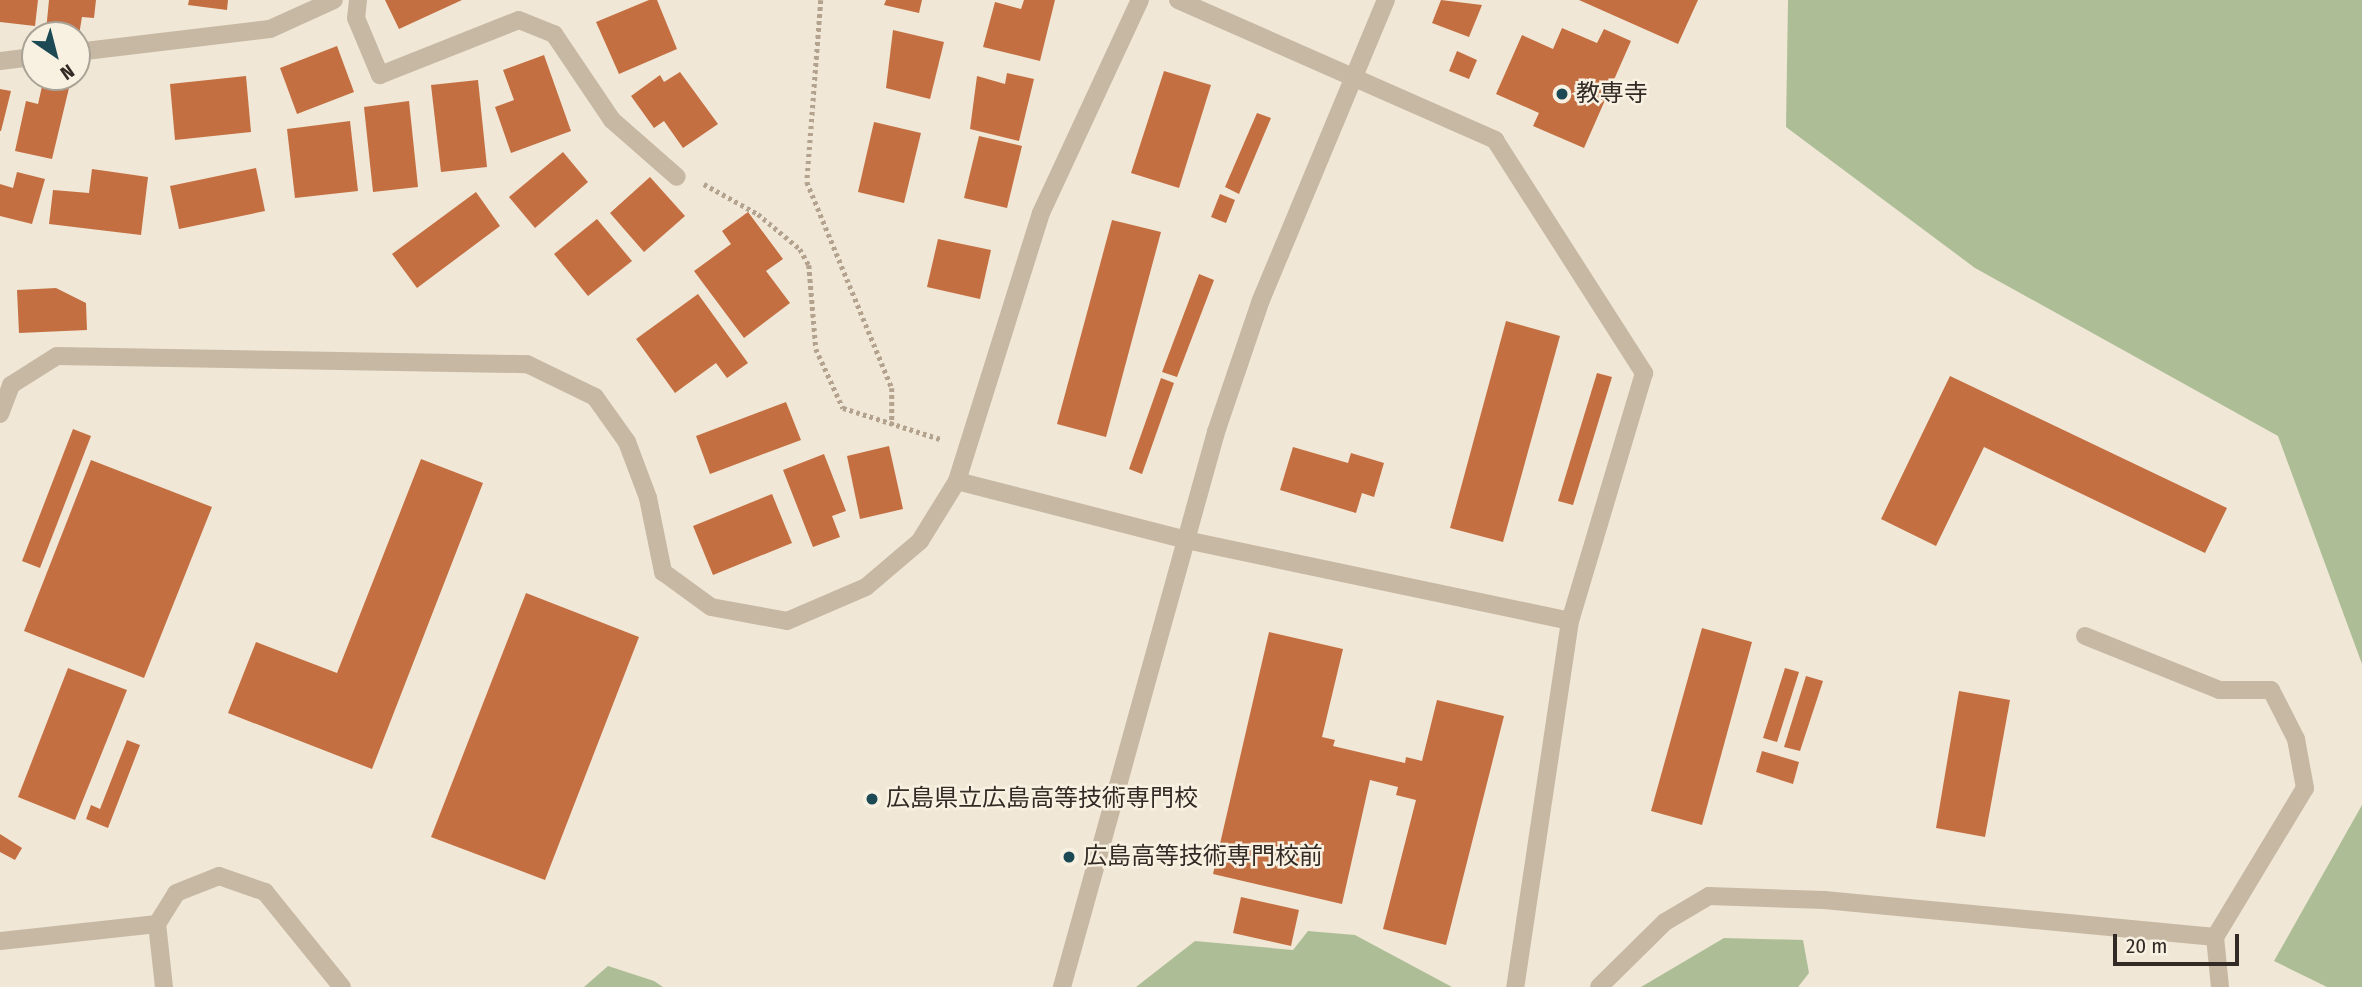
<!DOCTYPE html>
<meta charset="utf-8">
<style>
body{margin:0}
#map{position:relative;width:2362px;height:987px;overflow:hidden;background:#f0e7d6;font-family:"Fira Sans Condensed","Noto Sans JP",sans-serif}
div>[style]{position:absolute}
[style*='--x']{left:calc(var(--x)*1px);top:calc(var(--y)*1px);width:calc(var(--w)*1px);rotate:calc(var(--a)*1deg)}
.green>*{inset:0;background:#adbe97}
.building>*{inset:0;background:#c46f41}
.path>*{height:4.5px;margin-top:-2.25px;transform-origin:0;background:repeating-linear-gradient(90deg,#b3a28d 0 3.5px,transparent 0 7px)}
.minor>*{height:18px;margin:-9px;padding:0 9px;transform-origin:9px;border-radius:9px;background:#c7b8a3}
.dots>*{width:19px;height:19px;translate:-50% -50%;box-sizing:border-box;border:4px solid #f8f1e2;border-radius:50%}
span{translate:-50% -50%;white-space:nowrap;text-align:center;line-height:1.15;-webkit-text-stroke:5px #f8f1e2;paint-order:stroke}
.poi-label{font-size:24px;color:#322b25}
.left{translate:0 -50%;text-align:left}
.north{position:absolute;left:21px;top:21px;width:70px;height:70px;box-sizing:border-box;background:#f8f1e2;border:2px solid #a9a296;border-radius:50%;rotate:145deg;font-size:19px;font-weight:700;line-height:28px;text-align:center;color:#322b25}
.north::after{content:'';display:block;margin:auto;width:24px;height:32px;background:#1c4953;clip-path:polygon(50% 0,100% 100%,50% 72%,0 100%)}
.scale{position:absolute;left:2113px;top:934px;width:126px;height:32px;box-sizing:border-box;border:4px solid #322b25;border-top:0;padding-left:9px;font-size:21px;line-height:24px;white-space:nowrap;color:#322b25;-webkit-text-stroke:5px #f8f1e2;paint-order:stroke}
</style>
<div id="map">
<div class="green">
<i style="clip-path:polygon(1788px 0,2362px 0,2362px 664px,2278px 436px,1975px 268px,1786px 127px)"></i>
<i style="clip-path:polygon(2362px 805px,2362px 987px,2327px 987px,2274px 961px)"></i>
<i style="clip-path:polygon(1308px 931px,1355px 935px,1452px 987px,1136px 987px,1195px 941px,1293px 950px)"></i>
<i style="clip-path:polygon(1724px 938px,1803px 940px,1809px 973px,1798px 987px,1641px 987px)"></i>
<i style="clip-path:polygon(608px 966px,654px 981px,663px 987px,584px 987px)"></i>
</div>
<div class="building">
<i style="clip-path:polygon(0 0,38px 0,35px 26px,0 22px)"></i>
<i style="clip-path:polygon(49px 0,96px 0,94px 18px,82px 17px,79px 35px,46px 31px)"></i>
<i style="clip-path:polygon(189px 0,228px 0,227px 10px,188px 5px)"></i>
<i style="clip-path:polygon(385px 0,462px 0,399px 29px)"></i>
<i style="clip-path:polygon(649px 0,657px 0,677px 49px,619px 74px,596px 22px)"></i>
<i style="clip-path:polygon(886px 0,922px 0,919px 13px,884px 5px)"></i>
<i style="clip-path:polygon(1024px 0,1055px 0,1040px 61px,983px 47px,995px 2px,1021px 9px)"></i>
<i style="clip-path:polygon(1441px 0,1482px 5px,1469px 37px,1432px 23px)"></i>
<i style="clip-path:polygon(1579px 0,1698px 0,1678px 44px)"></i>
<i style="clip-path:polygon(1562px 28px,1597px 43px,1604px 29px,1631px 41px,1584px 148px,1533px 126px,1539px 113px,1496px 94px,1522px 35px,1553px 49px)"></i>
<i style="clip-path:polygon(893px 30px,944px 42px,930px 99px,886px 88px)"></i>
<i style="clip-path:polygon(337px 46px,354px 92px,297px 114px,280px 68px)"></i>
<i style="clip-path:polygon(1457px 51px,1477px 60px,1469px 79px,1449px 71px)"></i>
<i style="clip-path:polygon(544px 55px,571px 131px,511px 153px,495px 107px,514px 100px,503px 70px)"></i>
<i style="clip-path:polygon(1164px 71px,1211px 85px,1179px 188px,1131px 173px)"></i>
<i style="clip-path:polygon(680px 72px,718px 124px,683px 148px,664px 121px,654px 128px,631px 96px,660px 75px,664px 82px)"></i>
<i style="clip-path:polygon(1007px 73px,1034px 79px,1019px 141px,970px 129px,977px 76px,1005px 84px)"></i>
<i style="clip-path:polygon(246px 76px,251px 132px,175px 140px,170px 84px)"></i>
<i style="clip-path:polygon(478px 80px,487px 167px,441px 172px,431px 85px)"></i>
<i style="clip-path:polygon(43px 82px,69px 88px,52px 159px,15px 151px,26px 101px,38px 104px)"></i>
<i style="clip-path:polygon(0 89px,11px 91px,1px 131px,0 131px)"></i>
<i style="clip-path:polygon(409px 101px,418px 187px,373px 192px,364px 107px)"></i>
<i style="clip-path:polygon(1257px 113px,1271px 118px,1239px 194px,1225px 187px)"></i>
<i style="clip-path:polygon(350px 121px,358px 191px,295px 198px,287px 129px)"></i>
<i style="clip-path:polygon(874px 122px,921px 133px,904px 203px,858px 192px)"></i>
<i style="clip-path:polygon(979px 136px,1022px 146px,1007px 208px,964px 198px)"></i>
<i style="clip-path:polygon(563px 152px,588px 182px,535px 228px,509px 197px)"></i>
<i style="clip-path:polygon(256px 168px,265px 211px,179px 229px,170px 186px)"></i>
<i style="clip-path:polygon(92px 169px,148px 177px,141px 235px,49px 224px,53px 190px,89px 193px)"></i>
<i style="clip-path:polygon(17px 172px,45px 179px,32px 224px,0 216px,0 184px,13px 188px)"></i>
<i style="clip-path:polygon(650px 177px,685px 216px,644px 252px,610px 213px)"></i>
<i style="clip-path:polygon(476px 192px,500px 226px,417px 288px,392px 254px)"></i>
<i style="clip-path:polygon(1220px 194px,1235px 200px,1226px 223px,1211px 217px)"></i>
<i style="clip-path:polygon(748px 212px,783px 259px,766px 271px,790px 303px,744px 338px,694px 271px,731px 244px,722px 231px)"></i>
<i style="clip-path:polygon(597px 219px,632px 261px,588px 296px,554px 254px)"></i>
<i style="clip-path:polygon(1112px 220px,1161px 232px,1106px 437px,1057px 424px)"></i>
<i style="clip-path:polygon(938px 239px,991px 250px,980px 299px,927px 287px)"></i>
<i style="clip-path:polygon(1199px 274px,1214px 280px,1177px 377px,1162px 372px)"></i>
<i style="clip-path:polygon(56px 288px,86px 303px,87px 330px,19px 333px,17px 290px)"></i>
<i style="clip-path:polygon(698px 294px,748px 363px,727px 378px,716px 363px,675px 393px,636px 339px)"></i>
<i style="clip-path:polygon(1506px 321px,1560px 336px,1503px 542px,1450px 528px)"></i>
<i style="clip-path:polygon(1597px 373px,1612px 377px,1573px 505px,1558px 501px)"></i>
<i style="clip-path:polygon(1950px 376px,2227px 508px,2205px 553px,1984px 447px,1936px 546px,1881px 519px)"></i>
<i style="clip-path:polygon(1161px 378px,1174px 383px,1142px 474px,1129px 469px)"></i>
<i style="clip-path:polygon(786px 402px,801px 440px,710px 474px,696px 436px)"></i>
<i style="clip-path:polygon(73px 429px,91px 436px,40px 568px,22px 561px)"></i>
<i style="clip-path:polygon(889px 446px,903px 509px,860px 519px,847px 456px)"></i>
<i style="clip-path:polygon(1293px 447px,1348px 463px,1351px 453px,1384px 463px,1374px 497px,1362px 493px,1356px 513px,1280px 490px)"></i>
<i style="clip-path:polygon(824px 454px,846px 511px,832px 516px,840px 537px,813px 547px,783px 470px)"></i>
<i style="clip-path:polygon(421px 459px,483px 483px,372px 769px,228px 713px,256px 642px,337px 673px)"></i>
<i style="clip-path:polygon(91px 460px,212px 507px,144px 678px,24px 631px)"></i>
<i style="clip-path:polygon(772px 494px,792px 543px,713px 575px,693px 526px)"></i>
<i style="clip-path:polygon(526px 593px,639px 637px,545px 880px,431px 837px)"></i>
<i style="clip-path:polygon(1702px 628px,1752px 642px,1702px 825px,1651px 811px)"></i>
<i style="clip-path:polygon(1269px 632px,1343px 649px,1322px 737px,1335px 740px,1333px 746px,1405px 763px,1406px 757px,1422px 761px,1437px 700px,1504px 716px,1446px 945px,1383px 929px,1416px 800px,1396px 795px,1398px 787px,1370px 780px,1342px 904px,1213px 874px)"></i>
<i style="clip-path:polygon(68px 668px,127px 690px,75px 820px,18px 797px)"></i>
<i style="clip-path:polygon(1785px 668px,1799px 672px,1777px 742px,1763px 738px)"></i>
<i style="clip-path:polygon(1806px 676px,1823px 681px,1800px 751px,1784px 747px)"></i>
<i style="clip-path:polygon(1959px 691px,2010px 700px,1985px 837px,1936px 828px)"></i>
<i style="clip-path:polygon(127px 740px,140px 745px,108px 828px,86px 819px,91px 805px,100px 809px)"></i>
<i style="clip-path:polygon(1762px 751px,1799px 762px,1793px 784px,1756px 772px)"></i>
<i style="clip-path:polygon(0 834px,22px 848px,15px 860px,0 852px)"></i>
<i style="clip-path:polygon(1241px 897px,1299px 910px,1291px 946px,1233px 933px)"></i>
</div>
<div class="path">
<i style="--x:821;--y:0;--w:183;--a:94.4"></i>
<i style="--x:807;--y:182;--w:223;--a:67.6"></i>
<i style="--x:892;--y:388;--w:37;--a:90"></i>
<i style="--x:704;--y:184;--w:62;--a:29.1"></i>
<i style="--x:758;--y:214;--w:55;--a:39.8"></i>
<i style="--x:800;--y:249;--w:18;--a:61"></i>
<i style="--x:809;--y:265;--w:84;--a:85.2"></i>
<i style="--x:816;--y:349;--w:65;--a:65.4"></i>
<i style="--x:843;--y:408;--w:102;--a:17.7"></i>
</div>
<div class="minor">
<i style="--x:358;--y:0;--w:18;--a:96"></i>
<i style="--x:356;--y:18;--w:62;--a:67.2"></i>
<i style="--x:380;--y:75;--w:149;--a:-21.6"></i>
<i style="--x:519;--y:20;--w:38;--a:22"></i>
<i style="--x:554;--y:34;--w:104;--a:56"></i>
<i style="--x:612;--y:120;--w:86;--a:41.2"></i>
<i style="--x:1178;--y:0;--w:347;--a:23.8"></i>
<i style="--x:1495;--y:140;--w:277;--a:57.4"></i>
<i style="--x:1644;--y:373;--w:259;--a:106.6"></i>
<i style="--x:1570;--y:621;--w:370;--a:98.5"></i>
<i style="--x:77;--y:52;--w:194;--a:-6.8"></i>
<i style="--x:270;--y:29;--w:70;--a:-24.4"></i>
<i style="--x:0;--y:61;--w:35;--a:-7"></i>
<i style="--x:0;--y:414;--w:31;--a:-69"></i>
<i style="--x:11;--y:385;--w:54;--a:-32.2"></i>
<i style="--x:57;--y:356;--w:470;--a:1"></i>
<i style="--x:527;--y:364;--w:76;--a:25.9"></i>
<i style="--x:595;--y:397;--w:55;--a:54.6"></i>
<i style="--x:627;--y:442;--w:60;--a:69.4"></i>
<i style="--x:648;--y:498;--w:76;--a:78.5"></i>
<i style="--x:663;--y:572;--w:59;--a:36.1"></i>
<i style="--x:711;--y:607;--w:77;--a:10.4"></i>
<i style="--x:787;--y:621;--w:86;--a:-23.3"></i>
<i style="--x:866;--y:587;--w:71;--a:-40.4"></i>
<i style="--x:920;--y:541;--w:70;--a:-58.3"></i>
<i style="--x:957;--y:481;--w:281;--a:-72.6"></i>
<i style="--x:1041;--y:213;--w:235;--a:-65.1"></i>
<i style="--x:957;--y:481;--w:236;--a:14.4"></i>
<i style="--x:1186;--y:540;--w:392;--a:11.9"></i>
<i style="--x:2085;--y:636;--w:144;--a:21.9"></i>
<i style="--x:2219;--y:690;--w:52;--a:0"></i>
<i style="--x:2271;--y:690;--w:55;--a:63"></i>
<i style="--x:2296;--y:739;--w:50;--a:79.6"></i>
<i style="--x:2305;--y:788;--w:174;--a:121.1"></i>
<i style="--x:2215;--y:937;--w:50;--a:84.3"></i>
<i style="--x:0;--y:941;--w:158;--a:-6.2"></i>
<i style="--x:164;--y:987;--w:63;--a:-96.3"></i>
<i style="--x:157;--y:924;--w:36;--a:-58"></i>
<i style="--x:176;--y:893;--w:46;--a:-21.6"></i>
<i style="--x:219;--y:876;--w:49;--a:19.2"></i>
<i style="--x:265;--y:892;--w:122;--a:51"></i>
<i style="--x:1062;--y:987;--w:576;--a:-74.49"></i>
<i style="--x:1216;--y:432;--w:139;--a:-71.2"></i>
<i style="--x:1261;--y:300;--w:325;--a:-67.4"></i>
<i style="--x:1599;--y:987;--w:93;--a:-44.6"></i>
<i style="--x:1665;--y:922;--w:51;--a:-30.6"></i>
<i style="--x:1709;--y:896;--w:115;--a:2"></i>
<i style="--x:1824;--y:900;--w:393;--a:5.4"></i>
</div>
<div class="dots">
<i style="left:1562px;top:94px;background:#1c4953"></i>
<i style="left:872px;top:799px;background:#1c4953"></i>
<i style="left:1069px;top:857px;background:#1c4953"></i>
</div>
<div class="poi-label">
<span class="left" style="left:1576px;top:94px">教専寺</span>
<span class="left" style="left:886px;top:799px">広島県立広島高等技術専門校</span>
<span class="left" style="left:1083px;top:857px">広島高等技術専門校前</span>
</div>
<div class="north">N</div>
<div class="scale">20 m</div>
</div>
